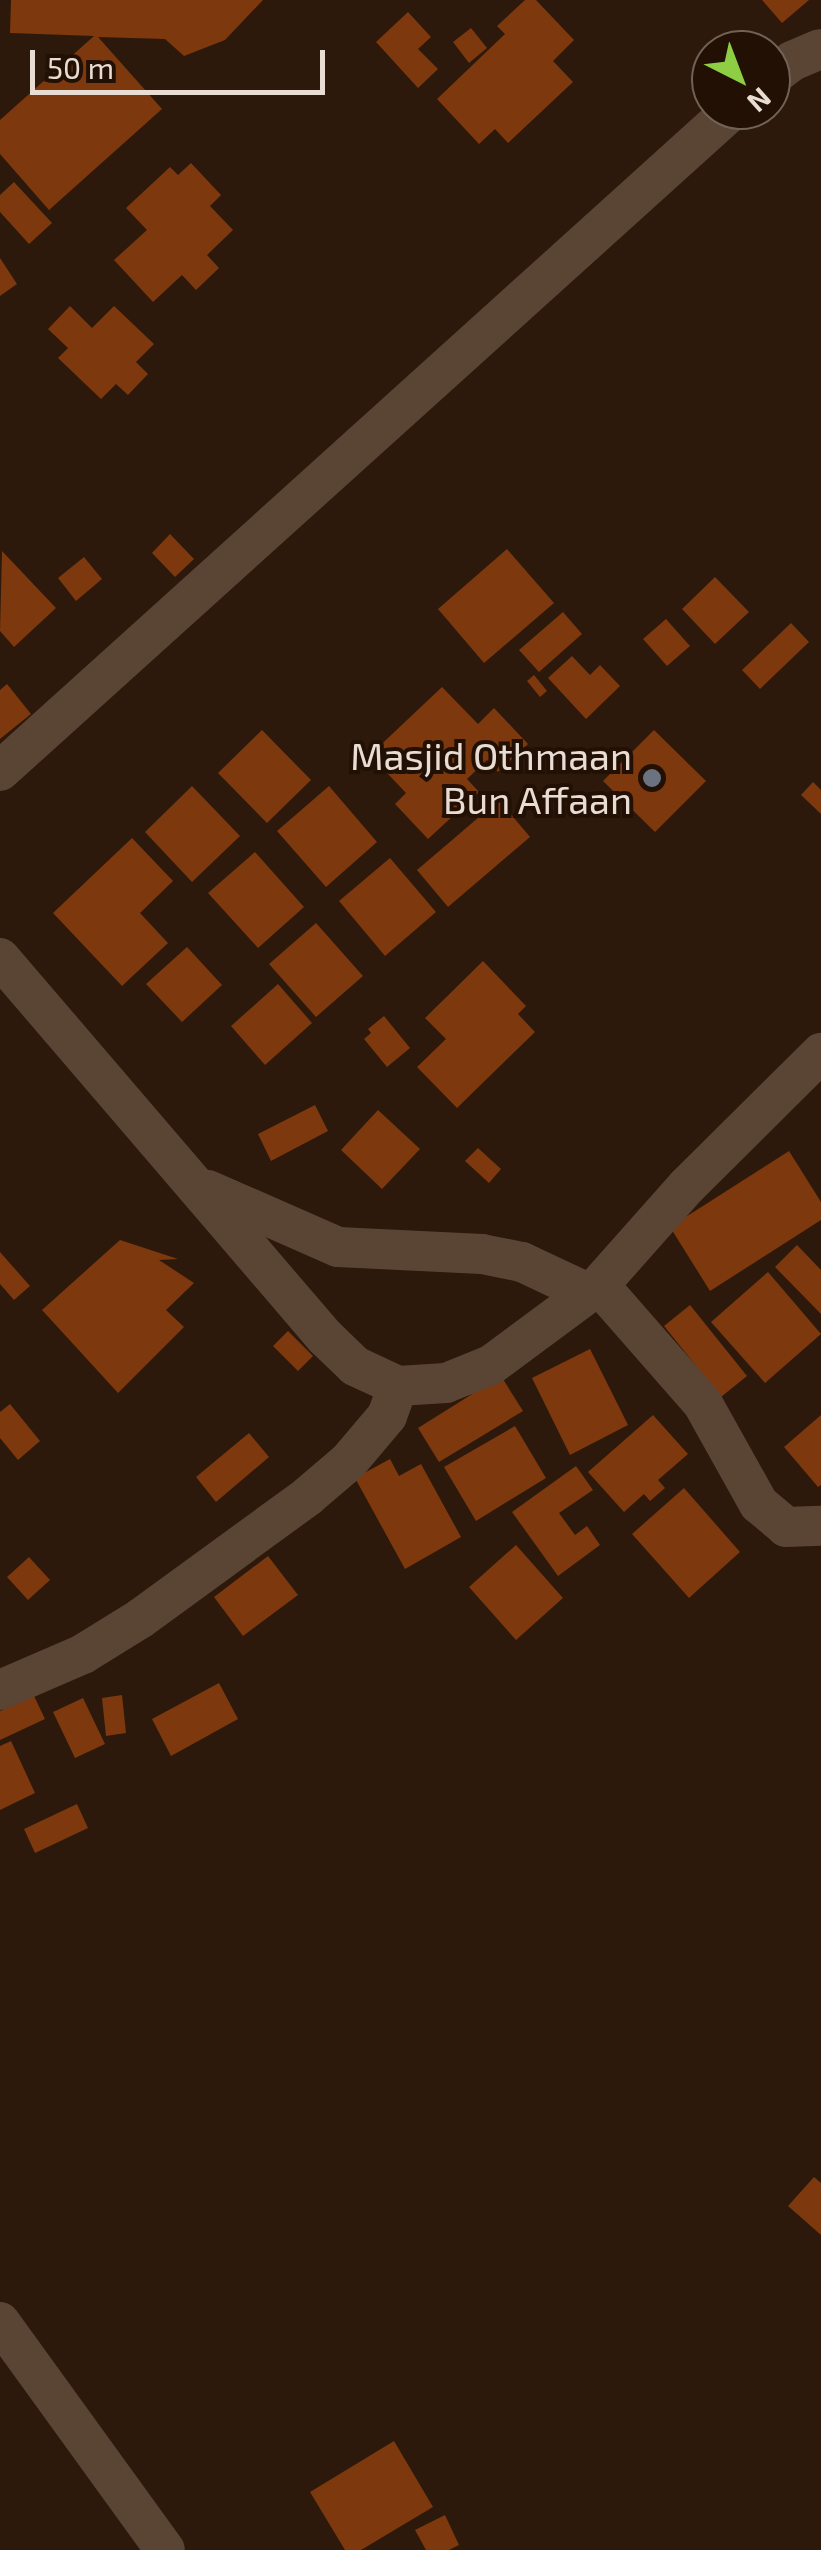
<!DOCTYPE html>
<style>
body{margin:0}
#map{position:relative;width:821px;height:2550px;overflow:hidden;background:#2c190b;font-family:"Exo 2",sans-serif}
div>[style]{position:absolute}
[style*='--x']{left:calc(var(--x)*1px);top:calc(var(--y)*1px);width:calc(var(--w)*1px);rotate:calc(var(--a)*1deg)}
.building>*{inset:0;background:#7d380e}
.street>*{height:40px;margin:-20px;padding:0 20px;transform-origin:20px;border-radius:20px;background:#5a4535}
.dots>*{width:28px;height:28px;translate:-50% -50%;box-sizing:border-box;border:5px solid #211003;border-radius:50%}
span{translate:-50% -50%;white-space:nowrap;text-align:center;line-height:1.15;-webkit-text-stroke:8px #211003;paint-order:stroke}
.poi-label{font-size:38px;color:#e9dcd2}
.right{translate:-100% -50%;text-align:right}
.north{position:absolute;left:691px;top:30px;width:100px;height:100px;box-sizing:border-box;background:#211003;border:2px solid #716256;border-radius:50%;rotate:138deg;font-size:28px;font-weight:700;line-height:40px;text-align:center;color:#e9dcd2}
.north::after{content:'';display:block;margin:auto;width:35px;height:45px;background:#8dce44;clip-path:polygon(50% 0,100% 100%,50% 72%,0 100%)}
.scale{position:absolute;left:30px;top:50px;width:295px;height:45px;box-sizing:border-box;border:5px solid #e9dcd2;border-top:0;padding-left:12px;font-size:30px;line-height:35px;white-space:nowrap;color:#e9dcd2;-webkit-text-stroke:8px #211003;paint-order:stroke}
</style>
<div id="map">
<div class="building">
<i style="clip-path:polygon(11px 0,263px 0,225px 40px,184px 56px,165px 39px,98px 37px,162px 109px,49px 210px,0 154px,0 120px,94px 36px,10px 33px)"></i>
<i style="clip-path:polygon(525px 0,536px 0,574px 40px,553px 61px,573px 82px,508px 143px,495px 129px,479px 144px,437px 99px,505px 34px,497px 26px)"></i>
<i style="clip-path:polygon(762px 0,809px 0,782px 23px)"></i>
<i style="clip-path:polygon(408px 12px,431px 37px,418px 49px,438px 69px,418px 88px,376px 42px)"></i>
<i style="clip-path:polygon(471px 28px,487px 48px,469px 63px,453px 42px)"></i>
<i style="clip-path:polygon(191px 163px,221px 195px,210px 206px,233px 230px,207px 255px,219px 268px,196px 290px,182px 275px,153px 302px,114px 260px,147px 230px,126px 208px,170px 167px,178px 175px)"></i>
<i style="clip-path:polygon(14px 182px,52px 223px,29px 244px,0 212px,0 195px)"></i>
<i style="clip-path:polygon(0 258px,17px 284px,0 296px)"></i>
<i style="clip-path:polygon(70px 306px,92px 328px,114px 306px,154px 344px,136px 362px,148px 374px,128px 395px,116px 384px,101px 399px,58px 358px,68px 348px,48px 329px)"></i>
<i style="clip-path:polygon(170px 534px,194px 559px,175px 577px,152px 553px)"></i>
<i style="clip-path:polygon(507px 549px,554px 603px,484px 663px,438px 609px)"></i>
<i style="clip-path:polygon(2px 551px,56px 608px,14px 647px,0 631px)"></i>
<i style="clip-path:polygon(84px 557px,102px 579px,76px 601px,58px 578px)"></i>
<i style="clip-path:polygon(715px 577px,749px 612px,715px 644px,682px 609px)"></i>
<i style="clip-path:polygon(563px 612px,582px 634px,539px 672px,519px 650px)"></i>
<i style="clip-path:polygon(666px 619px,690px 646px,667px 666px,643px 639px)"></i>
<i style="clip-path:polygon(791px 623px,809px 642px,760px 689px,742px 670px)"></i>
<i style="clip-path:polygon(572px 656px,590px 675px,600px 665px,620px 686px,586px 719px,548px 678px)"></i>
<i style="clip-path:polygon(534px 675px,547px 691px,540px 697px,527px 681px)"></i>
<i style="clip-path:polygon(7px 684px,31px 714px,0 739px,0 690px)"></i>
<i style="clip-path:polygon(442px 687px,478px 724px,494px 708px,528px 744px,498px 772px,487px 760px,467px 779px,479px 792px,428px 839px,395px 804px,406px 793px,370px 755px)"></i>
<i style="clip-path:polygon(262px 730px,311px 780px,267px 823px,218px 773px)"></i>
<i style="clip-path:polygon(654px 730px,706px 781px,655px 832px,603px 781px)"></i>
<i style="clip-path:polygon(813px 782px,821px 790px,821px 814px,801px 795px)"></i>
<i style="clip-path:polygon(192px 786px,240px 836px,192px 882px,145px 832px)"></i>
<i style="clip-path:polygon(329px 786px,377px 842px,326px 887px,277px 831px)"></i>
<i style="clip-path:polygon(499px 800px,530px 837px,448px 907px,417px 870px)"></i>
<i style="clip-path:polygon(132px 838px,173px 881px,140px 913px,168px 943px,122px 986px,53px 913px)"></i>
<i style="clip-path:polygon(255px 852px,304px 907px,258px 948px,208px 893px)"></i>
<i style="clip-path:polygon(390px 858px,436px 912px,385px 956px,339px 901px)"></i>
<i style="clip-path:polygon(316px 923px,363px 976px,316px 1017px,269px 964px)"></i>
<i style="clip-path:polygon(187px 947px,222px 985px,182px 1022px,146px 984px)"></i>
<i style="clip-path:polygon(483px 961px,526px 1006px,518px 1014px,535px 1032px,457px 1108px,417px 1067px,446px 1039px,425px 1018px)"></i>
<i style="clip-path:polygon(278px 984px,312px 1023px,265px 1065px,231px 1026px)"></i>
<i style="clip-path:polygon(384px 1016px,410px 1048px,387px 1067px,364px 1039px,371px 1033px,368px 1029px)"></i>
<i style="clip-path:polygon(315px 1105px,328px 1131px,271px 1161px,258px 1134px)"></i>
<i style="clip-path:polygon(378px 1110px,420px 1149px,382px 1189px,341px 1150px)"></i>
<i style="clip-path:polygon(478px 1148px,501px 1169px,489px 1183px,465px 1161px)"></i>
<i style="clip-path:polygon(789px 1151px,821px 1202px,821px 1220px,710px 1291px,670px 1227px)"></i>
<i style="clip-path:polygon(120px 1240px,178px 1259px,159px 1260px,194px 1283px,166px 1310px,184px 1327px,118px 1393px,42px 1310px)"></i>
<i style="clip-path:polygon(797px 1245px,821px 1270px,821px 1314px,775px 1267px)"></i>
<i style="clip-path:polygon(0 1252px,30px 1286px,14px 1300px,0 1284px)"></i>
<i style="clip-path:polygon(768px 1272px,821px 1334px,765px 1383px,711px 1322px)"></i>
<i style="clip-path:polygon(690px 1305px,747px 1376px,721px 1397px,664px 1326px)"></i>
<i style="clip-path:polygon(288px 1331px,313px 1356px,298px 1371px,273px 1346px)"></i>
<i style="clip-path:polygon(590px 1349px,628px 1425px,570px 1455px,532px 1378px)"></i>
<i style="clip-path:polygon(501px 1376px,523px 1411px,439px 1462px,418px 1428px)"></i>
<i style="clip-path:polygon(10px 1404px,40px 1441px,18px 1460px,0 1438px,0 1412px)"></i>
<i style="clip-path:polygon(653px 1415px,688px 1454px,658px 1480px,665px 1488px,650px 1501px,644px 1494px,624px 1512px,588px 1472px)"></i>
<i style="clip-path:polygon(821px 1415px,821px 1485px,818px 1487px,784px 1447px)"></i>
<i style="clip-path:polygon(515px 1426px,546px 1478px,476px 1521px,444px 1467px)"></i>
<i style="clip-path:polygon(249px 1433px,269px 1457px,216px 1502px,196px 1477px)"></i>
<i style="clip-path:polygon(390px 1459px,399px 1476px,421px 1464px,461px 1537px,405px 1569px,355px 1478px)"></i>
<i style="clip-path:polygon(576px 1466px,593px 1490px,559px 1513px,575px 1535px,587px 1526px,600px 1545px,558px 1576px,512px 1512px)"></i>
<i style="clip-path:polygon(684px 1488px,740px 1552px,689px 1598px,632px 1534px)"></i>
<i style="clip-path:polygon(516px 1545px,563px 1598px,516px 1640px,469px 1587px)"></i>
<i style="clip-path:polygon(268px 1556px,298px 1595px,243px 1636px,214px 1597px)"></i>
<i style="clip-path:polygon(29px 1557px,50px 1580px,28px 1600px,7px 1577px)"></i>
<i style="clip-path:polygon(219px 1683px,238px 1719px,171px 1756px,152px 1719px)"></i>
<i style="clip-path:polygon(122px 1695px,126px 1733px,106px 1736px,102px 1698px)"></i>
<i style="clip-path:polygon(34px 1696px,45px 1719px,0 1740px,0 1711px)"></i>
<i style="clip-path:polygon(83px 1698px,105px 1744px,75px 1758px,53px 1712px)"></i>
<i style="clip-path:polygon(11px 1741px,35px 1793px,0 1810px,0 1746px)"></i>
<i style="clip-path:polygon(77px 1804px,88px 1828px,35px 1853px,24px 1829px)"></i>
<i style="clip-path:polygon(814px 2177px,821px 2183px,821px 2235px,788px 2206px)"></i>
<i style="clip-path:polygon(394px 2441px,433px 2507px,361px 2550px,345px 2550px,310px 2492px)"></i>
<i style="clip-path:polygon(445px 2515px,459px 2545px,449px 2550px,426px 2550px,415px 2530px)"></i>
</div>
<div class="street">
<i style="--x:771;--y:77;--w:26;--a:-37"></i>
<i style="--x:792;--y:61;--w:30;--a:-23"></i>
<i style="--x:0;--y:771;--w:986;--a:-42.08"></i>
<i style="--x:0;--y:958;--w:499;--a:49.4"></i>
<i style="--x:325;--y:1337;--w:42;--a:44"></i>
<i style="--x:355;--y:1366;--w:47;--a:24.9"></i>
<i style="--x:398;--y:1386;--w:48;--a:-3.6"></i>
<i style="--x:446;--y:1383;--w:48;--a:-21.8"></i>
<i style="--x:491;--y:1365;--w:134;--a:-36.5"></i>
<i style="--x:599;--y:1285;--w:132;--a:-48.4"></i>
<i style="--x:687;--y:1186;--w:189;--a:-44.8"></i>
<i style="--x:208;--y:1190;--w:142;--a:23.7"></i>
<i style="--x:338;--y:1247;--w:144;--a:2.8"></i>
<i style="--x:482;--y:1254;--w:41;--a:11.3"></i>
<i style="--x:522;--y:1262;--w:73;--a:25.2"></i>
<i style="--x:599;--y:1285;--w:158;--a:48.8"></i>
<i style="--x:703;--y:1404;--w:115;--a:60.8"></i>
<i style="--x:759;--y:1504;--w:35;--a:40"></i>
<i style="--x:786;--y:1527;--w:35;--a:-2"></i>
<i style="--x:0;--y:1690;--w:90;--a:-23.4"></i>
<i style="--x:83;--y:1654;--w:68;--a:-31.8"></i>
<i style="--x:141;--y:1618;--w:207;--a:-36.1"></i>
<i style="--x:308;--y:1496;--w:54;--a:-40.5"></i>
<i style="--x:349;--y:1461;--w:59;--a:-49.8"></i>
<i style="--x:387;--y:1416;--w:32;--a:-70"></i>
<i style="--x:0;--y:2322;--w:281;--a:54.1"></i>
</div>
<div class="dots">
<i style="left:652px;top:778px;background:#6b7280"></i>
</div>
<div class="poi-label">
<span class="right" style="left:632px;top:778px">Masjid Othmaan<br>Bun Affaan</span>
</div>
<div class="north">N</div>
<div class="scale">50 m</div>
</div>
